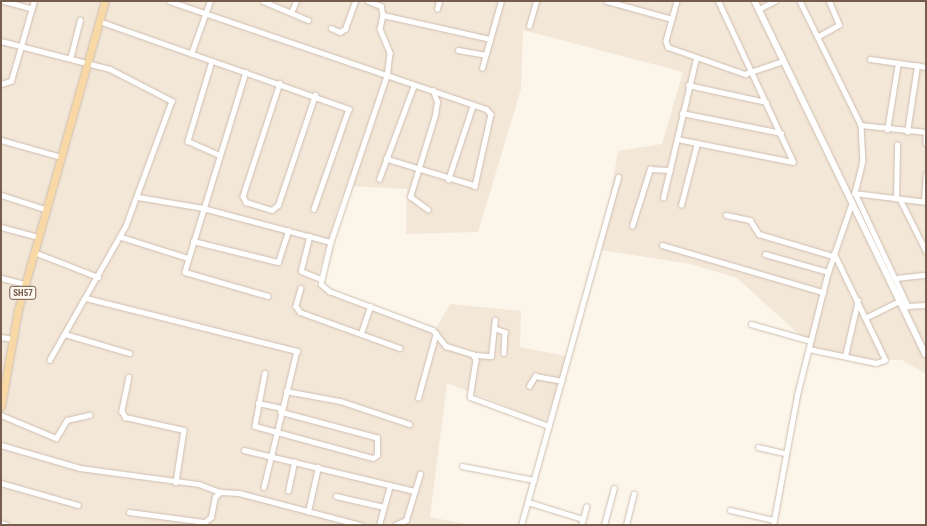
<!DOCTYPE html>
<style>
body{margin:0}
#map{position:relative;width:927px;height:526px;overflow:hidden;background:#fcf5ea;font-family:"Roboto Condensed",sans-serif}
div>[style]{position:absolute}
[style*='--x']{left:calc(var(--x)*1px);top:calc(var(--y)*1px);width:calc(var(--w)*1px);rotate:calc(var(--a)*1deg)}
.residential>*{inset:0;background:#f3e7d8}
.roads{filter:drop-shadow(0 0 1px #cebdaf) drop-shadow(0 0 1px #cebdaf)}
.minor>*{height:4.5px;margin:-2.25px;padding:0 2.25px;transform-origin:2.25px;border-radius:2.25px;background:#fff}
.tertiary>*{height:5.5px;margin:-2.75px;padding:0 2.75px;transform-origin:2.75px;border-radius:2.75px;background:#fff}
.primary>*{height:7px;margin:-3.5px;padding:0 3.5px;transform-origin:3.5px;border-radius:3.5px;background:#f8d9a5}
span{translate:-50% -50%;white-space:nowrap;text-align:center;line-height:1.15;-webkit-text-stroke:3px #fef9f0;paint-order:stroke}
.shield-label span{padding:1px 3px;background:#fef9f0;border:1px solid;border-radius:3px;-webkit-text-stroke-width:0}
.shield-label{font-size:9px;color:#765c4d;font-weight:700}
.frame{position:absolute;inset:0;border:2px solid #765c4d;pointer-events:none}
</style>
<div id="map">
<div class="residential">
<i style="clip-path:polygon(1px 1px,926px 1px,926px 374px,902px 360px,837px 358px,814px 348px,737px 278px,691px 264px,601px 250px,618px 151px,662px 144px,683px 72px,523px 30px,521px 89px,478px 232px,406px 234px,407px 189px,351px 186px,342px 197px,315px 284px,435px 330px,450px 304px,521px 311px,520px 347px,571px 357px,545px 422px,447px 383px,430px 517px,471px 525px,1px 525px)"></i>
</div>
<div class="roads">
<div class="minor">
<i style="--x:4;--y:1;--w:28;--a:15"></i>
<i style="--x:169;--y:1;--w:335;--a:18.8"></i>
<i style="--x:486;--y:109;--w:7;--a:45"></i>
<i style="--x:491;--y:114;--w:74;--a:102.5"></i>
<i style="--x:475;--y:186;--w:93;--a:-163.1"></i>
<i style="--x:263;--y:1;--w:49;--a:22.9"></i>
<i style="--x:368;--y:1;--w:14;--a:21"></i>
<i style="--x:381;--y:6;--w:9;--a:77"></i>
<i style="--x:383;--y:15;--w:110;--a:12.6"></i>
<i style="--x:607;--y:1;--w:67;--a:15.5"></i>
<i style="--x:677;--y:1;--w:41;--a:105.4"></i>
<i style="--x:666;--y:41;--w:6;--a:72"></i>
<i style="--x:668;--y:47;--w:82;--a:19.3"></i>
<i style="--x:745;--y:74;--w:40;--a:-18.9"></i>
<i style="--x:800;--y:1;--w:138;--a:63.8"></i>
<i style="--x:861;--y:125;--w:65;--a:6.1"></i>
<i style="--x:437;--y:9;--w:8;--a:-76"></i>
<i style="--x:759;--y:9;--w:18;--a:-27"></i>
<i style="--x:291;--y:13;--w:13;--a:-67"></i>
<i style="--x:383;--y:15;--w:14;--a:102"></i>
<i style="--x:380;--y:29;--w:26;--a:67"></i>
<i style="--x:390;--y:53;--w:23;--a:97"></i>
<i style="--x:387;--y:76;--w:175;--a:108.6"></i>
<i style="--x:331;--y:242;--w:43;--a:103.4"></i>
<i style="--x:321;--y:284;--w:11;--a:41"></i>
<i style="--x:329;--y:291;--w:111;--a:20.6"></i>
<i style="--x:433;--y:330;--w:21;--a:51"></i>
<i style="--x:446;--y:346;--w:28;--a:17"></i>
<i style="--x:473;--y:354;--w:7;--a:63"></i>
<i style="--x:476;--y:360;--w:37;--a:99"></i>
<i style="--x:470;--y:397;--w:84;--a:20.2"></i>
<i style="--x:99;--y:21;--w:265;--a:19.4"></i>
<i style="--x:349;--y:109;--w:106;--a:109.3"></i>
<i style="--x:529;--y:26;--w:26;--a:-74"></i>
<i style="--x:331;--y:28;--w:10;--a:24"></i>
<i style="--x:340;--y:32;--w:6;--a:-31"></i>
<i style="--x:345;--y:29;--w:30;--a:-70"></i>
<i style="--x:817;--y:37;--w:25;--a:-29"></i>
<i style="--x:839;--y:25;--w:26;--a:-113"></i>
<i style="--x:1;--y:41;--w:113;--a:14.4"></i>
<i style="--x:110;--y:69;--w:70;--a:27.3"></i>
<i style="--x:172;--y:101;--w:133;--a:110.2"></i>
<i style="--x:126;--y:226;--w:154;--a:119.6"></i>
<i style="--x:458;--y:50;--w:27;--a:10"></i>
<i style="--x:191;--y:54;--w:56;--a:-70.3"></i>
<i style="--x:70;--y:59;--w:40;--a:-75.6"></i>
<i style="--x:870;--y:59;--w:57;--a:8.1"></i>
<i style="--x:212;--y:61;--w:84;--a:106.7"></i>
<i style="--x:188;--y:141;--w:34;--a:24"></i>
<i style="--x:482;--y:68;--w:70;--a:-74.2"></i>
<i style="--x:246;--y:72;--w:209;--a:107"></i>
<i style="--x:185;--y:272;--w:86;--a:16.1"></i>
<i style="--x:280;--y:83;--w:119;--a:108.1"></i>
<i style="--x:243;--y:196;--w:7;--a:63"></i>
<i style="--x:246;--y:202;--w:27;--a:17"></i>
<i style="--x:272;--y:210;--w:8;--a:-40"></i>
<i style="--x:278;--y:205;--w:116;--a:-71.4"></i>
<i style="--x:1;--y:84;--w:10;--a:-17"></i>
<i style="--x:11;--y:81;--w:83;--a:-74"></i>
<i style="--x:688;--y:85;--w:80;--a:12.3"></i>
<i style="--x:682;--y:113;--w:101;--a:11.4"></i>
<i style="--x:861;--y:125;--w:36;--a:87"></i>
<i style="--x:863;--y:161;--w:33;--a:104"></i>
<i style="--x:855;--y:193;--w:125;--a:64.9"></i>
<i style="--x:887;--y:130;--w:68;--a:-80.7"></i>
<i style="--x:907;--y:132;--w:67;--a:-81.4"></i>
<i style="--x:926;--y:136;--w:7;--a:90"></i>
<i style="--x:677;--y:139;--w:118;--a:11.2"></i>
<i style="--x:793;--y:162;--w:178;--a:-115"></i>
<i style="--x:1;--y:140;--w:59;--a:15.7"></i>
<i style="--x:379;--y:179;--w:100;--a:-69.6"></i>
<i style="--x:448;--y:180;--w:79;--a:-71.6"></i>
<i style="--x:854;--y:193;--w:73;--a:7.1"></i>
<i style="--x:1;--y:195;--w:46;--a:17.7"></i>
<i style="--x:138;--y:197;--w:66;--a:9.6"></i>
<i style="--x:203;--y:208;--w:132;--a:14.9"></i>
<i style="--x:663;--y:198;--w:144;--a:-76.7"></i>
<i style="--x:896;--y:199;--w:54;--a:-88.9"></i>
<i style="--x:900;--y:199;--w:58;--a:63.4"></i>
<i style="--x:924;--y:201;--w:26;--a:-86"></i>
<i style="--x:681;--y:205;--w:64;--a:-75.5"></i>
<i style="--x:428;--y:210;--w:22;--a:-144"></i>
<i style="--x:410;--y:197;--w:86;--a:-73"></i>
<i style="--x:435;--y:115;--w:13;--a:-81"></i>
<i style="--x:437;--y:102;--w:12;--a:-110"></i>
<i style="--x:726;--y:215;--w:25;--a:12"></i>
<i style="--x:750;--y:220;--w:17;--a:57"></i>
<i style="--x:759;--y:234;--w:77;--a:16.6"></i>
<i style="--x:632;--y:226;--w:60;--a:-72.5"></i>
<i style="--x:650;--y:169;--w:20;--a:3"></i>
<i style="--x:1;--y:227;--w:38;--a:15"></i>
<i style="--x:310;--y:236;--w:36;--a:104"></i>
<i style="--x:301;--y:271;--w:22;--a:22"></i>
<i style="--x:121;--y:237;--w:70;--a:17.4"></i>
<i style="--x:193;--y:241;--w:88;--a:13.9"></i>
<i style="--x:278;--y:262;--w:33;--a:-72"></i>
<i style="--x:662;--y:245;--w:168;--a:16.3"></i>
<i style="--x:34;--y:252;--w:69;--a:21.3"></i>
<i style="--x:765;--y:254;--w:66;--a:15.9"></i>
<i style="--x:1;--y:278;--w:25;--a:14"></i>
<i style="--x:896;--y:278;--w:30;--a:-6"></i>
<i style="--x:301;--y:288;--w:19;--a:106"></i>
<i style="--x:296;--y:306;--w:7;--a:56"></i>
<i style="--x:300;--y:312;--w:106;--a:19.8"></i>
<i style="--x:86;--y:298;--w:218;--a:14.1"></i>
<i style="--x:297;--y:351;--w:140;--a:103.6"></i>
<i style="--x:906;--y:306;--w:20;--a:-3"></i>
<i style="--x:867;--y:317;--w:34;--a:-26"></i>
<i style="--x:751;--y:324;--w:62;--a:15.8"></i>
<i style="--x:494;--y:328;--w:12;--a:20"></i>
<i style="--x:505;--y:332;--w:21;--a:93"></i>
<i style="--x:361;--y:333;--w:28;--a:-71"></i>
<i style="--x:65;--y:334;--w:67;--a:16.5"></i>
<i style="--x:1;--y:337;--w:12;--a:9"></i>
<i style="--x:809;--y:349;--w:68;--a:11.8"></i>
<i style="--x:876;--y:363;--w:9;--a:-18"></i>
<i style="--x:885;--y:360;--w:118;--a:-115.7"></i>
<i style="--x:475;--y:355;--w:16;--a:4"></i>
<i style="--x:491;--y:356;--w:36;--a:-84"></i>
<i style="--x:845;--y:356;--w:57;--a:-76.9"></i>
<i style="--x:265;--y:373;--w:54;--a:100.7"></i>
<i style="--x:255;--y:426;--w:122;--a:15.2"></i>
<i style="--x:373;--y:458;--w:5;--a:-37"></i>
<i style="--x:377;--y:455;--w:17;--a:-90"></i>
<i style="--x:377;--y:438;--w:100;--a:-165"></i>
<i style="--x:129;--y:377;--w:35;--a:102"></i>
<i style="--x:122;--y:411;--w:7;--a:63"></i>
<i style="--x:125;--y:417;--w:60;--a:12.4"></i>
<i style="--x:184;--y:430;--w:53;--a:98.7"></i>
<i style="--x:529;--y:386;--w:12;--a:-59"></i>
<i style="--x:535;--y:376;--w:27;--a:10"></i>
<i style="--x:286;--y:391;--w:55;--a:10.5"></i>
<i style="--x:340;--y:401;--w:73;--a:18.4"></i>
<i style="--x:418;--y:398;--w:67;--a:-74.5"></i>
<i style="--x:258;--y:403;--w:25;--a:12"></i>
<i style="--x:1;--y:415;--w:60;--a:22.7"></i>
<i style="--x:56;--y:438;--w:21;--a:-59"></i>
<i style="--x:67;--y:420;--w:23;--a:-13"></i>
<i style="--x:1;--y:445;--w:82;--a:16.2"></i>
<i style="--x:80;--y:468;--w:120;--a:7.7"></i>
<i style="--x:199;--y:484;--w:22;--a:21"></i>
<i style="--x:758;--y:447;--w:27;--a:13"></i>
<i style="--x:244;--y:450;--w:176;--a:13.5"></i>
<i style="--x:462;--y:466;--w:73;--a:11"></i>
<i style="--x:1;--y:483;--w:80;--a:15.9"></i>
<i style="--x:288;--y:491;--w:30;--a:-78"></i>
<i style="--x:336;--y:496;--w:49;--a:12.9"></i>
<i style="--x:528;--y:502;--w:58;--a:17.2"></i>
<i style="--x:730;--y:510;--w:45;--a:12.8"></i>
<i style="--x:129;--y:512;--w:77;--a:7.5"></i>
<i style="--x:205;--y:522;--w:8;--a:-40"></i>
<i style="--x:211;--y:517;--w:20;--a:-79"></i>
<i style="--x:215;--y:497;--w:7;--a:-45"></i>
<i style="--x:220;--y:492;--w:19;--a:3"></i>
<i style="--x:239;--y:493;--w:126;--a:14.7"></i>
<i style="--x:308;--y:512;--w:46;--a:-77.5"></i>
<i style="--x:1;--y:523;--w:6;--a:18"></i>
<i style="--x:379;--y:525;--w:41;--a:-74.6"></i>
<i style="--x:395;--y:525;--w:12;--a:-24"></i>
<i style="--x:406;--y:520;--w:48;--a:-73.1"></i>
<i style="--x:521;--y:525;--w:361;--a:-74.4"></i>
<i style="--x:581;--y:525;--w:19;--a:-74"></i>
<i style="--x:604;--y:525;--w:38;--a:-75"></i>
<i style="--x:626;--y:525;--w:32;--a:-76"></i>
<i style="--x:773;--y:525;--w:132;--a:-79.5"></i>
<i style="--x:797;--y:395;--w:127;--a:-75.9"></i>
<i style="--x:828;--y:272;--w:71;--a:-71.1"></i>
</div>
<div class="tertiary">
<i style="--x:755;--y:1;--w:392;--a:64.2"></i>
</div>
<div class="primary">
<i style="--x:1;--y:406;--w:97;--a:-80"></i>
<i style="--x:18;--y:310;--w:321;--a:-74.3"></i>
</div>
</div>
<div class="shield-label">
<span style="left:23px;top:293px">SH57</span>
</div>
<div class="frame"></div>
</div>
